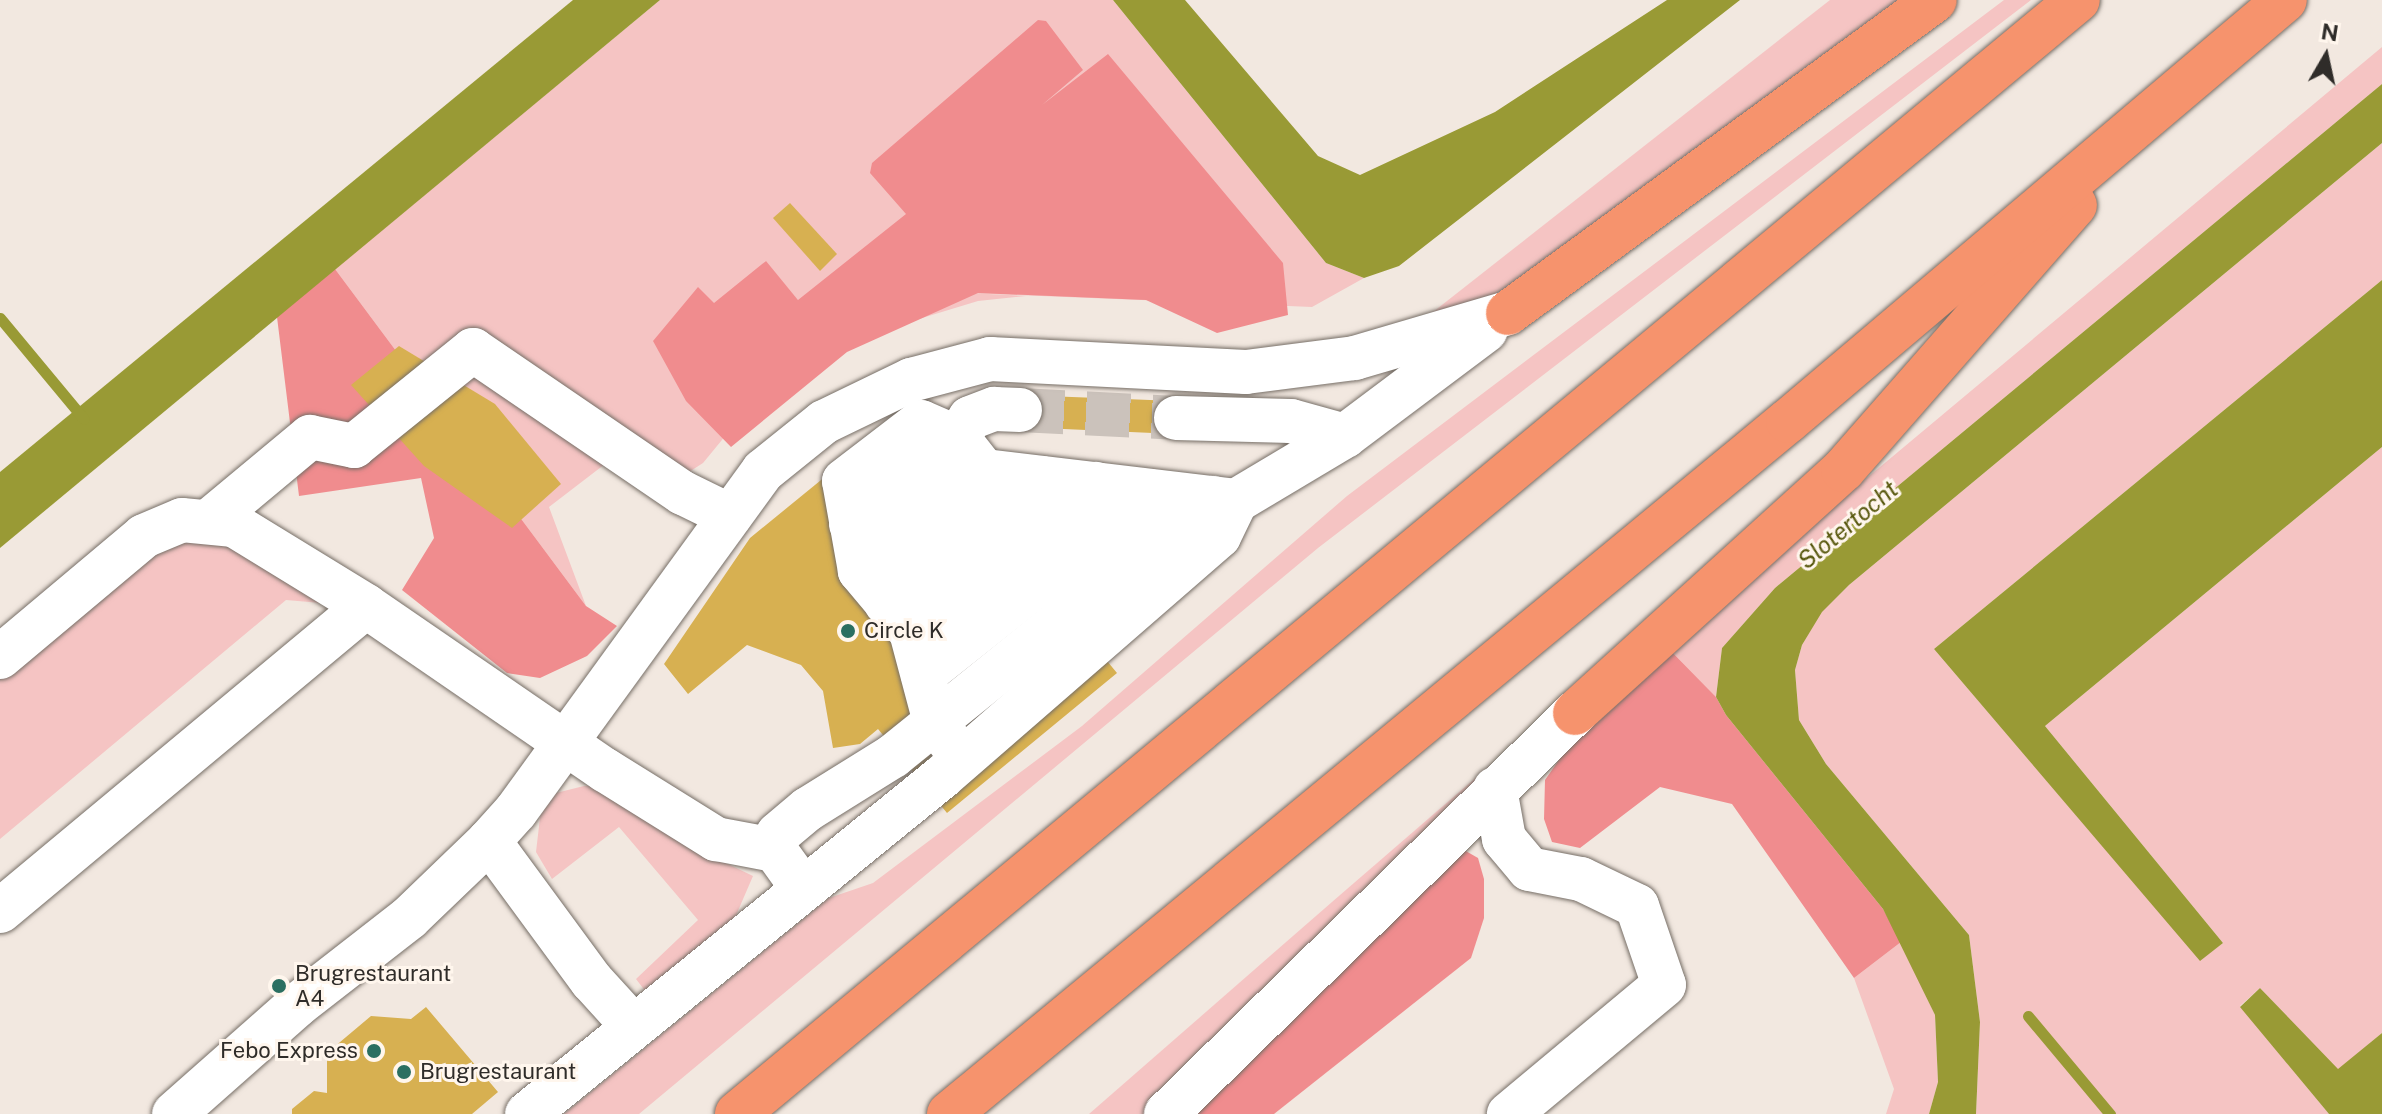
<!DOCTYPE html>
<style>
body{margin:0}
#map{position:relative;width:2382px;height:1114px;overflow:hidden;background:#f2e8e0;font-family:"Public Sans",sans-serif}
div>[style]{position:absolute}
[style*='--x']{left:calc(var(--x)*1px);top:calc(var(--y)*1px);width:calc(var(--w)*1px);rotate:calc(var(--a)*1deg)}
.green>*{inset:0;background:#f5c4c3}
.forest>*{inset:0;background:#f08c8e}
.water>*{inset:0;background:#999a35}
.stream>*{height:11px;margin:-5.5px;padding:0 5.5px;transform-origin:5.5px;border-radius:5.5px;background:#999a35}
.building>*{inset:0;background:#d7b051}
.minor-tunnel>*{height:44px;margin-top:-22px;transform-origin:0;background:repeating-linear-gradient(90deg,#cbc2bb 0 44px,transparent 0 66px)}
.roads{filter:drop-shadow(0 0 2px #766e66) drop-shadow(0 0 2px #766e66)}
.minor>*{height:44px;margin:-22px;padding:0 22px;transform-origin:22px;border-radius:22px;background:#fff}
.highway>*{height:44px;margin:-22px;padding:0 22px;transform-origin:22px;border-radius:22px;background:#f6936d}
.dots>*{width:22px;height:22px;translate:-50% -50%;box-sizing:border-box;border:4px solid #fff6ed;border-radius:50%}
span{translate:-50% -50%;white-space:nowrap;text-align:center;line-height:1.15;-webkit-text-stroke:6px #fff6ed;paint-order:stroke}
.poi-label{font-size:22px;color:#2f2c29}
.left{translate:0 -50%;text-align:left}
.right{translate:-100% -50%;text-align:right}
.water-label{font-size:24px;color:#59590f;font-style:italic}
.north{position:absolute;left:2286px;top:16px;width:80px;height:80px;-webkit-text-stroke:6px #fff6ed;paint-order:stroke;rotate:9deg;font-size:22px;font-weight:700;line-height:32px;text-align:center;color:#2f2c29}
.north::after{content:'';display:block;margin:auto;width:28px;height:36px;background:#2f2c29;clip-path:polygon(50% 0,100% 100%,50% 72%,0 100%)}
</style>
<div id="map">
<div class="green">
<i style="clip-path:polygon(660px 0,1113px 0,1326px 263px,1364px 278px,1312px 307px,969px 293px,1026px 296px,978px 301px,899px 325px,840px 350px,765px 261px,740px 418px,703px 463px,689px 472px,635px 441px,549px 507px,586px 606px,335px 269px)"></i>
<i style="clip-path:polygon(1830px 0,1901px 0,1559px 255px,1487px 301px,1419px 323px)"></i>
<i style="clip-path:polygon(2004px 0,2031px 0,1318px 548px,639px 1114px,564px 1114px,829px 898px,873px 883px,1082px 726px,1347px 496px)"></i>
<i style="clip-path:polygon(2382px 47px,2382px 84px,1775px 588px,1722px 648px,1716px 697px,1666px 646px)"></i>
<i style="clip-path:polygon(2382px 143px,2382px 280px,1934px 649px,2200px 960px,2223px 943px,2045px 726px,2382px 447px,2382px 1033px,2338px 1070px,2260px 988px,2240px 1006px,2329px 1114px,1976px 1114px,1980px 1022px,1969px 935px,1826px 764px,1799px 720px,1795px 670px,1802px 645px,1821px 612px,1849px 585px)"></i>
<i style="clip-path:polygon(218px 537px,321px 603px,286px 600px,0 839px,0 677px,154px 547px)"></i>
<i style="clip-path:polygon(1716px 570px,1147px 1114px,1089px 1114px,1332px 902px)"></i>
<i style="clip-path:polygon(584px 786px,605px 786px,705px 853px,753px 876px,731px 927px,646px 992px,636px 979px,698px 920px,619px 827px,552px 879px,536px 852px,541px 809px,556px 793px)"></i>
<i style="clip-path:polygon(1901px 942px,1935px 1015px,1938px 1082px,1929px 1114px,1886px 1114px,1894px 1089px,1854px 978px)"></i>
</div>
<div class="forest">
<i style="clip-path:polygon(1038px 20px,1046px 21px,1083px 70px,1042px 105px,1108px 54px,1283px 263px,1288px 315px,1217px 333px,1146px 300px,978px 293px,847px 352px,731px 447px,686px 401px,653px 341px,698px 287px,714px 303px,766px 261px,798px 300px,906px 214px,870px 173px,872px 163px)"></i>
<i style="clip-path:polygon(335px 269px,586px 606px,617px 626px,587px 656px,540px 678px,507px 673px,402px 590px,434px 538px,421px 478px,299px 496px,277px 317px)"></i>
<i style="clip-path:polygon(1666px 646px,1716px 697px,1726px 715px,1883px 909px,1901px 942px,1854px 978px,1732px 804px,1660px 787px,1580px 848px,1552px 842px,1544px 819px,1545px 780px,1568px 747px)"></i>
<i style="clip-path:polygon(1464px 850px,1478px 858px,1484px 879px,1484px 918px,1471px 958px,1274px 1114px,1188px 1114px)"></i>
</div>
<div class="water">
<i style="clip-path:polygon(573px 0,660px 0,0 548px,0 472px)"></i>
<i style="clip-path:polygon(1113px 0,1185px 0,1318px 156px,1360px 175px,1495px 112px,1667px 0,1740px 0,1399px 266px,1364px 278px,1326px 263px)"></i>
<i style="clip-path:polygon(2382px 84px,2382px 143px,1849px 585px,1822px 612px,1802px 645px,1795px 670px,1799px 720px,1826px 764px,1969px 935px,1980px 1022px,1976px 1114px,1929px 1114px,1938px 1082px,1935px 1015px,1883px 909px,1726px 715px,1716px 697px,1722px 648px,1775px 588px)"></i>
<i style="clip-path:polygon(2382px 280px,2382px 447px,2045px 726px,2223px 943px,2200px 961px,1934px 649px)"></i>
<i style="clip-path:polygon(2260px 988px,2338px 1069px,2382px 1033px,2382px 1114px,2329px 1114px,2240px 1007px)"></i>
</div>
<div class="stream">
<i style="--x:0;--y:318;--w:131;--a:50.3"></i>
<i style="--x:2028;--y:1016;--w:128;--a:50.1"></i>
</div>
<div class="building">
<i style="clip-path:polygon(790px 203px,837px 254px,820px 271px,773px 218px)"></i>
<i style="clip-path:polygon(399px 346px,495px 404px,561px 484px,512px 528px,424px 466px,351px 385px)"></i>
<i style="clip-path:polygon(1020px 395px,1176px 401px,1175px 434px,1019px 427px)"></i>
<i style="clip-path:polygon(902px 414px,1117px 673px,947px 813px,878px 729px,860px 744px,833px 748px,823px 691px,801px 665px,747px 645px,688px 694px,664px 664px,750px 538px)"></i>
<i style="clip-path:polygon(426px 1007px,498px 1092px,472px 1114px,292px 1114px,292px 1109px,314px 1091px,327px 1093px,327px 1053px,371px 1016px,411px 1019px)"></i>
</div>
<div class="minor-tunnel">
<i style="--x:1020;--y:410;--w:156;--a:2.9"></i>
</div>
<div class="roads">
<div class="minor">
<i style="--x:1176;--y:418;--w:115;--a:1.5"></i>
<i style="--x:1291;--y:421;--w:56;--a:15.5"></i>
<i style="--x:208;--y:522;--w:133;--a:-39.8"></i>
<i style="--x:310;--y:437;--w:45;--a:11.6"></i>
<i style="--x:354;--y:446;--w:153;--a:-38.9"></i>
<i style="--x:473;--y:350;--w:254;--a:34.3"></i>
<i style="--x:683;--y:493;--w:52;--a:26.1"></i>
<i style="--x:851;--y:524;--w:137;--a:-38.8"></i>
<i style="--x:958;--y:438;--w:23;--a:-59"></i>
<i style="--x:970;--y:418;--w:26;--a:-21"></i>
<i style="--x:994;--y:409;--w:26;--a:2"></i>
<i style="--x:860;--y:571;--w:159;--a:-38.9"></i>
<i style="--x:886;--y:603;--w:201;--a:-38.3"></i>
<i style="--x:911;--y:632;--w:237;--a:-38.7"></i>
<i style="--x:0;--y:657;--w:188;--a:-40"></i>
<i style="--x:144;--y:536;--w:41;--a:-22.8"></i>
<i style="--x:182;--y:520;--w:52;--a:5.5"></i>
<i style="--x:234;--y:525;--w:155;--a:31.5"></i>
<i style="--x:923;--y:675;--w:295;--a:-38.4"></i>
<i style="--x:962;--y:758;--w:45;--a:-126.9"></i>
<i style="--x:935;--y:722;--w:93;--a:-104.9"></i>
<i style="--x:911;--y:632;--w:80;--a:-129.9"></i>
<i style="--x:860;--y:571;--w:91;--a:-100.1"></i>
<i style="--x:844;--y:481;--w:97;--a:-37.5"></i>
<i style="--x:921;--y:422;--w:40;--a:23.4"></i>
<i style="--x:958;--y:438;--w:42;--a:51.8"></i>
<i style="--x:984;--y:471;--w:254;--a:6.8"></i>
<i style="--x:1495;--y:789;--w:51;--a:79.8"></i>
<i style="--x:1504;--y:839;--w:39;--a:50"></i>
<i style="--x:1529;--y:869;--w:53;--a:10.9"></i>
<i style="--x:1581;--y:879;--w:62;--a:25.7"></i>
<i style="--x:1637;--y:906;--w:83;--a:71.1"></i>
<i style="--x:1664;--y:985;--w:202;--a:140.2"></i>
<i style="--x:489;--y:841;--w:174;--a:53.7"></i>
<i style="--x:592;--y:981;--w:61;--a:47.7"></i>
<i style="--x:775;--y:850;--w:16;--a:-79"></i>
<i style="--x:778;--y:834;--w:39;--a:-40"></i>
<i style="--x:808;--y:809;--w:100;--a:-31.9"></i>
<i style="--x:893;--y:756;--w:411;--a:-38.9"></i>
<i style="--x:0;--y:911;--w:476;--a:-39.8"></i>
<i style="--x:366;--y:606;--w:290;--a:34.5"></i>
<i style="--x:605;--y:770;--w:131;--a:31.9"></i>
<i style="--x:716;--y:839;--w:60;--a:10.6"></i>
<i style="--x:775;--y:850;--w:44;--a:54.2"></i>
<i style="--x:174;--y:1114;--w:163;--a:-41.5"></i>
<i style="--x:296;--y:1006;--w:143;--a:-37.9"></i>
<i style="--x:409;--y:918;--w:111;--a:-43.9"></i>
<i style="--x:489;--y:841;--w:40;--a:-48"></i>
<i style="--x:516;--y:811;--w:420;--a:-54"></i>
<i style="--x:763;--y:471;--w:78;--a:-38.8"></i>
<i style="--x:824;--y:422;--w:97;--a:-25.8"></i>
<i style="--x:911;--y:380;--w:82;--a:-14.9"></i>
<i style="--x:990;--y:359;--w:256;--a:2.9"></i>
<i style="--x:1246;--y:372;--w:110;--a:-7.3"></i>
<i style="--x:1355;--y:358;--w:159;--a:-16.4"></i>
<i style="--x:527;--y:1114;--w:535;--a:-39.08"></i>
<i style="--x:942;--y:777;--w:367;--a:-41"></i>
<i style="--x:1219;--y:536;--w:39;--a:-64"></i>
<i style="--x:1236;--y:501;--w:127;--a:-30.8"></i>
<i style="--x:1345;--y:436;--w:176;--a:-36.9"></i>
<i style="--x:1166;--y:1114;--w:573;--a:-44.43"></i>
</div>
<div class="highway">
<i style="--x:1508;--y:313;--w:529;--a:-36.24"></i>
<i style="--x:1575;--y:713;--w:362;--a:-42.2"></i>
<i style="--x:1843;--y:470;--w:352;--a:-48.8"></i>
<i style="--x:737;--y:1114;--w:1743;--a:-39.72"></i>
<i style="--x:949;--y:1114;--w:1088;--a:-39.56"></i>
<i style="--x:1788;--y:421;--w:651;--a:-40.27"></i>
</div>
</div>
<div class="dots">
<i style="left:848px;top:631px;background:#2b6f61"></i>
<i style="left:279px;top:986px;background:#2b6f61"></i>
<i style="left:374px;top:1051px;background:#2b6f61"></i>
<i style="left:404px;top:1072px;background:#2b6f61"></i>
</div>
<div class="poi-label">
<span class="left" style="left:864px;top:631px">Circle K</span>
<span class="left" style="left:295px;top:986px">Brugrestaurant<br>A4</span>
<span class="right" style="left:358px;top:1051px">Febo Express</span>
<span class="left" style="left:420px;top:1072px">Brugrestaurant</span>
</div>
<div class="water-label">
<span style="left:1848px;top:525px;rotate:-40deg">Slotertocht</span>
</div>
<div class="north">N</div>
</div>
